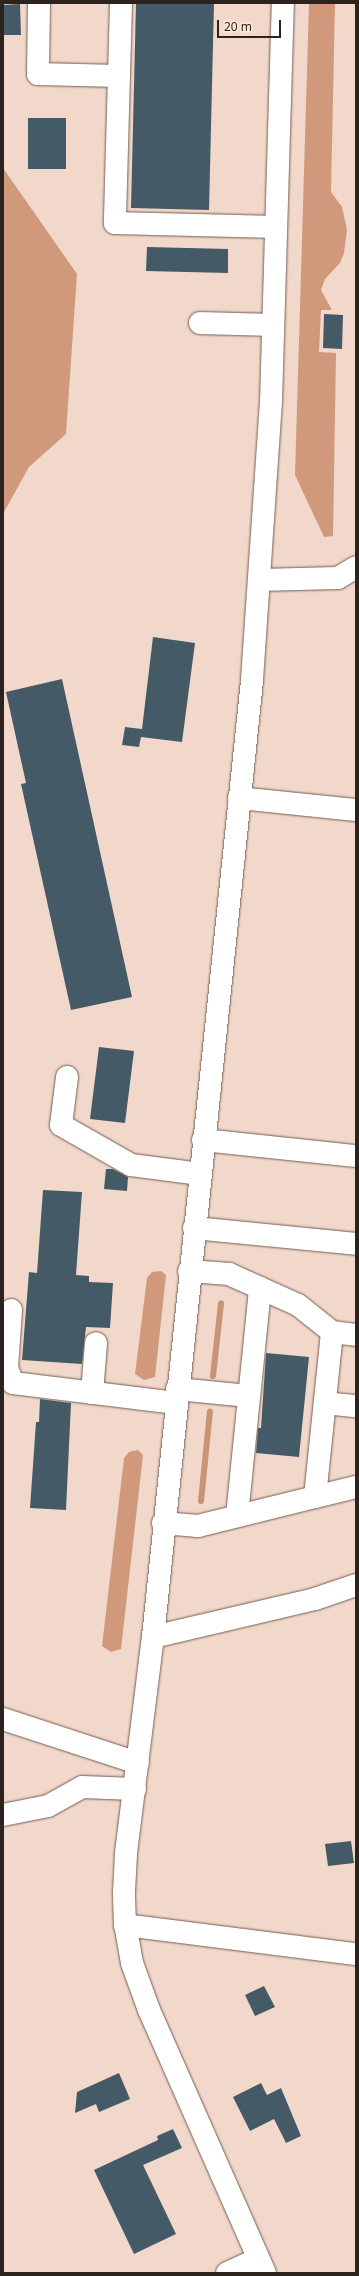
<!DOCTYPE html>
<style>
body{margin:0}
#map{position:relative;width:359px;height:2276px;overflow:hidden;background:#f2d8ca;font-family:"Noto Sans",sans-serif}
div>[style]{position:absolute}
[style*='--x']{left:calc(var(--x)*1px);top:calc(var(--y)*1px);width:calc(var(--w)*1px);rotate:calc(var(--a)*1deg)}
.forest>*{inset:0;background:#d0997c}
.stream>*{height:6px;margin:-3px;padding:0 3px;transform-origin:3px;border-radius:3px;background:#c99376}
.building>*{inset:0;background:#445a67}
.roads{filter:drop-shadow(0 0 1px #735d51) drop-shadow(0 0 1px #735d51)}
.minor>*{height:22px;margin:-11px;padding:0 11px;transform-origin:11px;border-radius:11px;background:#fff}
span{translate:-50% -50%;white-space:nowrap;text-align:center;line-height:1.15;-webkit-text-stroke:4px #fce6db;paint-order:stroke}
.frame{position:absolute;inset:0;border:4px solid #2d231e;pointer-events:none}
.scale{position:absolute;left:217px;top:20px;width:64px;height:18px;box-sizing:border-box;border:2px solid #2d231e;border-top:0;padding-left:5px;font-size:12px;line-height:14px;white-space:nowrap;color:#2d231e;-webkit-text-stroke:3px #fce6db;paint-order:stroke}
</style>
<div id="map">
<div class="forest">
<i style="clip-path:polygon(309px 3px,335px 3px,331px 192px,342px 207px,347px 230px,344px 253px,340px 263px,325px 279px,321px 290px,332px 310px,321px 310px,319px 352px,336px 353px,333px 536px,324px 537px,295px 475px)"></i>
<i style="clip-path:polygon(3px 168px,77px 274px,66px 434px,29px 467px,3px 514px)"></i>
<i style="clip-path:polygon(161px 1271px,166px 1275px,155px 1377px,144px 1380px,135px 1374px,147px 1278px,152px 1272px)"></i>
<i style="clip-path:polygon(138px 1450px,143px 1455px,121px 1649px,111px 1652px,102px 1646px,124px 1458px,129px 1452px)"></i>
</div>
<div class="stream">
<i style="--x:213;--y:1376;--w:73;--a:-83.7"></i>
<i style="--x:201;--y:1501;--w:90;--a:-84.3"></i>
</div>
<div class="building">
<i style="clip-path:polygon(136px 3px,214px 3px,209px 210px,131px 208px)"></i>
<i style="clip-path:polygon(20px 4px,21px 35px,3px 35px,3px 5px)"></i>
<i style="clip-path:polygon(28px 118px,66px 118px,66px 169px,28px 169px)"></i>
<i style="clip-path:polygon(147px 247px,228px 249px,228px 273px,146px 271px)"></i>
<i style="clip-path:polygon(324px 314px,343px 315px,342px 349px,323px 348px)"></i>
<i style="clip-path:polygon(153px 637px,195px 643px,182px 742px,141px 737px,139px 747px,122px 745px,125px 727px,142px 729px)"></i>
<i style="clip-path:polygon(62px 679px,132px 997px,71px 1010px,21px 784px,26px 783px,6px 692px)"></i>
<i style="clip-path:polygon(99px 1047px,134px 1051px,125px 1123px,90px 1119px)"></i>
<i style="clip-path:polygon(106px 1169px,113px 1169px,128px 1177px,127px 1191px,104px 1189px)"></i>
<i style="clip-path:polygon(43px 1190px,82px 1192px,76px 1275px,89px 1276px,89px 1282px,113px 1283px,110px 1328px,86px 1327px,82px 1364px,22px 1360px,29px 1272px,37px 1273px)"></i>
<i style="clip-path:polygon(266px 1353px,309px 1357px,299px 1457px,256px 1453px,258px 1428px,261px 1428px)"></i>
<i style="clip-path:polygon(40px 1399px,71px 1403px,66px 1510px,30px 1508px,36px 1422px,39px 1422px)"></i>
<i style="clip-path:polygon(351px 1841px,354px 1863px,328px 1866px,325px 1844px)"></i>
<i style="clip-path:polygon(264px 1986px,275px 2007px,255px 2016px,245px 1995px)"></i>
<i style="clip-path:polygon(119px 2073px,130px 2099px,99px 2112px,96px 2104px,75px 2113px,77px 2092px)"></i>
<i style="clip-path:polygon(261px 2083px,267px 2095px,281px 2088px,301px 2136px,286px 2143px,274px 2119px,250px 2131px,233px 2097px)"></i>
<i style="clip-path:polygon(173px 2129px,182px 2148px,143px 2165px,176px 2234px,134px 2254px,94px 2170px,158px 2140px,157px 2136px)"></i>
</div>
<div class="roads">
<div class="minor">
<i style="--x:39;--y:3;--w:71;--a:90.8"></i>
<i style="--x:38;--y:74;--w:81;--a:1.4"></i>
<i style="--x:121;--y:3;--w:220;--a:91.6"></i>
<i style="--x:115;--y:223;--w:161;--a:1.4"></i>
<i style="--x:200;--y:323;--w:73;--a:1.6"></i>
<i style="--x:259;--y:580;--w:79;--a:-1.5"></i>
<i style="--x:338;--y:578;--w:21;--a:-31"></i>
<i style="--x:239;--y:798;--w:118;--a:5.9"></i>
<i style="--x:67;--y:1077;--w:48;--a:97.1"></i>
<i style="--x:61;--y:1125;--w:81;--a:29.7"></i>
<i style="--x:131;--y:1165;--w:70;--a:7.4"></i>
<i style="--x:203;--y:1140;--w:154;--a:6"></i>
<i style="--x:194;--y:1228;--w:163;--a:5.6"></i>
<i style="--x:11;--y:1310;--w:58;--a:93.9"></i>
<i style="--x:7;--y:1368;--w:16;--a:68"></i>
<i style="--x:13;--y:1383;--w:164;--a:7"></i>
<i style="--x:332;--y:1332;--w:24;--a:7"></i>
<i style="--x:177;--y:1389;--w:72;--a:5.6"></i>
<i style="--x:92;--y:1393;--w:50;--a:-85.4"></i>
<i style="--x:325;--y:1403;--w:31;--a:6"></i>
<i style="--x:315;--y:1497;--w:42;--a:-13.7"></i>
<i style="--x:237;--y:1516;--w:229;--a:-84.2"></i>
<i style="--x:163;--y:1523;--w:35;--a:5"></i>
<i style="--x:198;--y:1526;--w:121;--a:-13.9"></i>
<i style="--x:315;--y:1497;--w:166;--a:-84.1"></i>
<i style="--x:332;--y:1332;--w:43;--a:-141.5"></i>
<i style="--x:298;--y:1305;--w:76;--a:-155.8"></i>
<i style="--x:229;--y:1274;--w:40;--a:-175.7"></i>
<i style="--x:153;--y:1637;--w:166;--a:-13.2"></i>
<i style="--x:315;--y:1599;--w:43;--a:-18.9"></i>
<i style="--x:3;--y:1719;--w:142;--a:18.1"></i>
<i style="--x:3;--y:1815;--w:46;--a:-11.3"></i>
<i style="--x:48;--y:1806;--w:39;--a:-29"></i>
<i style="--x:82;--y:1787;--w:53;--a:2.2"></i>
<i style="--x:125;--y:1925;--w:233;--a:7.2"></i>
<i style="--x:227;--y:2273;--w:34;--a:-24"></i>
<i style="--x:265;--y:2273;--w:287;--a:-113.8"></i>
<i style="--x:149;--y:2010;--w:50;--a:-109.9"></i>
<i style="--x:132;--y:1963;--w:39;--a:-100"></i>
<i style="--x:125;--y:1925;--w:33;--a:-92"></i>
<i style="--x:124;--y:1892;--w:39;--a:-87"></i>
<i style="--x:126;--y:1853;--w:218;--a:-82.9"></i>
<i style="--x:153;--y:1637;--w:962;--a:-84.09"></i>
<i style="--x:252;--y:680;--w:279;--a:-86.1"></i>
<i style="--x:271;--y:402;--w:399;--a:-88.3"></i>
</div>
</div>
<div class="frame"></div>
<div class="scale">20 m</div>
</div>
